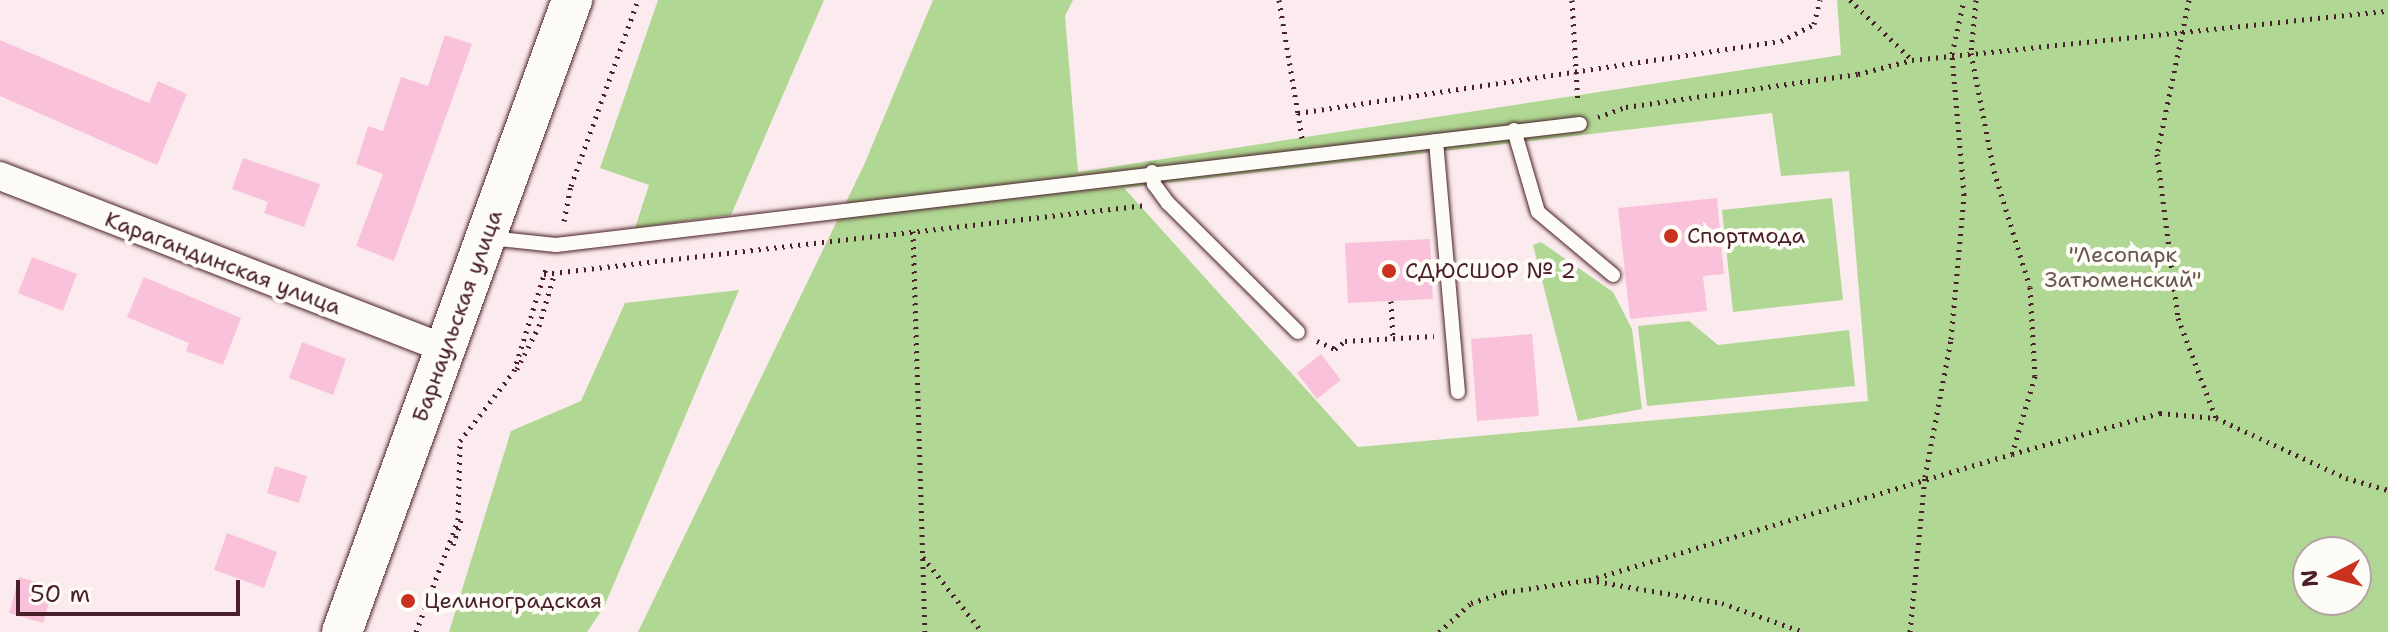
<!DOCTYPE html>
<meta charset="utf-8">
<style>
body{margin:0}
#map{position:relative;width:2388px;height:632px;overflow:hidden;background:#fcebee;font-family:"Shantell Sans",sans-serif}
div>[style]{position:absolute}
[style*='--x']{left:calc(var(--x)*1px);top:calc(var(--y)*1px);width:calc(var(--w)*1px);rotate:calc(var(--a)*1deg)}
.green>*{inset:0;background:#b0d793}
.building>*{inset:0;background:#f9c2da}
.path>*{height:5px;margin-top:-2.5px;transform-origin:0;background:repeating-linear-gradient(90deg,#4a1f2b 0 2px,transparent 0 8px)}
.roads{filter:drop-shadow(0 0 2px #4a1f2b) drop-shadow(0 0 2px #4a1f2b)}
.lane>*{height:14px;margin:-7px;padding:0 7px;transform-origin:7px;border-radius:7px;background:#fdfcf7}
.street>*{height:28px;margin:-14px;padding:0 14px;transform-origin:14px;border-radius:14px;background:#fdfcf7}
.secondary>*{height:40px;margin:-20px;padding:0 20px;transform-origin:20px;border-radius:20px;background:#fdfcf7}
.dots>*{width:22px;height:22px;translate:-50% -50%;box-sizing:border-box;border:4px solid #fdfcf7;border-radius:50%}
span{translate:-50% -50%;white-space:nowrap;text-align:center;line-height:1.15;-webkit-text-stroke:8px #fdfcf7;paint-order:stroke}
.poi-label{font-size:22px;color:#4a1f2b}
.left{translate:0 -50%;text-align:left}
.park-label{font-size:22px;color:#69564a}
.street-label{font-size:22px;color:#4a1f2b}
.north{position:absolute;left:2292px;top:536px;width:80px;height:80px;box-sizing:border-box;background:#fdfcf7;border:2px solid #b5a4a5;border-radius:50%;rotate:264deg;font-size:22px;font-weight:700;line-height:32px;text-align:center;color:#4a1f2b}
.north::after{content:'';display:block;margin:auto;width:28px;height:36px;background:#c8321e;clip-path:polygon(50% 0,100% 100%,50% 72%,0 100%)}
.scale{position:absolute;left:16px;top:580px;width:224px;height:36px;box-sizing:border-box;border:4px solid #4a1f2b;border-top:0;padding-left:10px;font-size:24px;line-height:28px;white-space:nowrap;color:#4a1f2b;-webkit-text-stroke:6px #fdfcf7;paint-order:stroke}
</style>
<div id="map">
<div class="green">
<i style="clip-path:polygon(658px 0,824px 0,731px 215px,635px 228px,649px 185px,600px 168px)"></i>
<i style="clip-path:polygon(evenodd,933px 0,1073px 0,1065px 16px,1078px 172px,1841px 55px,1837px 0,2388px 0,2388px 632px,638px 632px,864px 165px,933px 0,1772px 113px,1781px 176px,1849px 171px,1868px 401px,1358px 447px,1124px 188px,1772px 113px,933px 0,2308px 552px,2356px 552px,2356px 600px,2308px 600px,2308px 552px)"></i>
<i style="clip-path:polygon(1832px 198px,1843px 300px,1733px 312px,1722px 210px)"></i>
<i style="clip-path:polygon(1541px 242px,1613px 292px,1632px 329px,1642px 409px,1578px 421px,1533px 245px)"></i>
<i style="clip-path:polygon(739px 290px,604px 607px,587px 632px,449px 632px,511px 431px,581px 401px,625px 303px)"></i>
<i style="clip-path:polygon(1689px 321px,1718px 345px,1849px 330px,1855px 386px,1647px 406px,1638px 326px)"></i>
</div>
<div class="building">
<i style="clip-path:polygon(445px 35px,472px 44px,394px 261px,356px 246px,383px 174px,356px 164px,368px 126px,383px 131px,401px 77px,428px 86px)"></i>
<i style="clip-path:polygon(0 40px,149px 103px,158px 81px,187px 94px,157px 165px,0 96px)"></i>
<i style="clip-path:polygon(243px 158px,320px 184px,304px 227px,264px 213px,268px 202px,232px 189px)"></i>
<i style="clip-path:polygon(1717px 198px,1724px 274px,1703px 276px,1707px 311px,1630px 319px,1618px 208px)"></i>
<i style="clip-path:polygon(1430px 239px,1433px 299px,1348px 303px,1345px 243px)"></i>
<i style="clip-path:polygon(32px 257px,77px 274px,63px 311px,18px 293px)"></i>
<i style="clip-path:polygon(144px 277px,241px 318px,223px 365px,186px 351px,189px 343px,127px 317px)"></i>
<i style="clip-path:polygon(1532px 334px,1539px 416px,1477px 421px,1471px 339px)"></i>
<i style="clip-path:polygon(302px 342px,346px 359px,333px 395px,289px 378px)"></i>
<i style="clip-path:polygon(1321px 354px,1341px 380px,1317px 399px,1297px 373px)"></i>
<i style="clip-path:polygon(275px 466px,307px 476px,299px 503px,267px 493px)"></i>
<i style="clip-path:polygon(227px 533px,277px 552px,264px 588px,214px 570px)"></i>
<i style="clip-path:polygon(19px 577px,54px 587px,43px 623px,9px 613px)"></i>
</div>
<div class="path">
<i style="--x:1279;--y:0;--w:115;--a:80.5"></i>
<i style="--x:1572;--y:0;--w:103;--a:86.7"></i>
<i style="--x:1850;--y:0;--w:85;--a:44"></i>
<i style="--x:1976;--y:0;--w:53;--a:95.4"></i>
<i style="--x:1971;--y:53;--w:120;--a:79"></i>
<i style="--x:1994;--y:171;--w:121;--a:72.8"></i>
<i style="--x:2030;--y:287;--w:89;--a:86.8"></i>
<i style="--x:2035;--y:376;--w:81;--a:106.4"></i>
<i style="--x:2012;--y:454;--w:154;--a:-15.5"></i>
<i style="--x:2160;--y:413;--w:56;--a:5.1"></i>
<i style="--x:2216;--y:418;--w:143;--a:24.8"></i>
<i style="--x:2346;--y:478;--w:44;--a:15.9"></i>
<i style="--x:2189;--y:0;--w:157;--a:101.7"></i>
<i style="--x:2157;--y:154;--w:165;--a:82.7"></i>
<i style="--x:2178;--y:318;--w:107;--a:69.2"></i>
<i style="--x:1598;--y:117;--w:30;--a:-20"></i>
<i style="--x:1626;--y:107;--w:234;--a:-8.1"></i>
<i style="--x:1858;--y:74;--w:56;--a:-14.5"></i>
<i style="--x:1912;--y:60;--w:479;--a:-5.9"></i>
<i style="--x:1302;--y:138;--w:25;--a:-99"></i>
<i style="--x:1298;--y:113;--w:488;--a:-8.5"></i>
<i style="--x:1781;--y:41;--w:37;--a:-27"></i>
<i style="--x:1814;--y:24;--w:25;--a:-76"></i>
<i style="--x:564;--y:221;--w:36;--a:-79"></i>
<i style="--x:571;--y:186;--w:198;--a:-70.2"></i>
<i style="--x:913;--y:231;--w:401;--a:88.3"></i>
<i style="--x:544;--y:274;--w:606;--a:-6.54"></i>
<i style="--x:1391;--y:301;--w:38;--a:87"></i>
<i style="--x:1317;--y:341;--w:20;--a:24"></i>
<i style="--x:1335;--y:349;--w:13;--a:-39"></i>
<i style="--x:1345;--y:341;--w:89;--a:-3.2"></i>
<i style="--x:517;--y:369;--w:48;--a:-62.9"></i>
<i style="--x:539;--y:326;--w:56;--a:-73.5"></i>
<i style="--x:453;--y:545;--w:29;--a:-72"></i>
<i style="--x:923;--y:557;--w:95;--a:51.8"></i>
<i style="--x:1589;--y:580;--w:441;--a:-16.6"></i>
<i style="--x:416;--y:632;--w:120;--a:-69.4"></i>
<i style="--x:458;--y:520;--w:79;--a:-88.5"></i>
<i style="--x:460;--y:441;--w:88;--a:-52.4"></i>
<i style="--x:514;--y:371;--w:111;--a:-72.7"></i>
<i style="--x:1439;--y:632;--w:43;--a:-42.2"></i>
<i style="--x:1471;--y:603;--w:36;--a:-18"></i>
<i style="--x:1505;--y:592;--w:85;--a:-8.1"></i>
<i style="--x:1589;--y:580;--w:135;--a:9.8"></i>
<i style="--x:1722;--y:603;--w:87;--a:19.5"></i>
<i style="--x:1910;--y:632;--w:156;--a:-84.5"></i>
<i style="--x:1925;--y:477;--w:140;--a:-79.3"></i>
<i style="--x:1951;--y:339;--w:145;--a:-84.8"></i>
<i style="--x:1964;--y:195;--w:142;--a:-94.9"></i>
<i style="--x:1952;--y:54;--w:55;--a:-77.5"></i>
</div>
<div class="roads">
<div class="lane">
<i style="--x:1514;--y:130;--w:85;--a:73.7"></i>
<i style="--x:1538;--y:212;--w:98;--a:40"></i>
<i style="--x:1436;--y:141;--w:252;--a:85"></i>
<i style="--x:1152;--y:172;--w:12;--a:81"></i>
<i style="--x:1154;--y:184;--w:24;--a:54"></i>
<i style="--x:1168;--y:203;--w:183;--a:44.8"></i>
<i style="--x:490;--y:238;--w:66;--a:6.1"></i>
<i style="--x:556;--y:245;--w:1031;--a:-6.74"></i>
</div>
<div class="street">
<i style="--x:0;--y:176;--w:479;--a:21.2"></i>
</div>
<div class="secondary">
<i style="--x:342;--y:632;--w:673;--a:-70"></i>
</div>
</div>
<div class="dots">
<i style="left:1671px;top:236px;background:#c8321e"></i>
<i style="left:1389px;top:271px;background:#c8321e"></i>
<i style="left:408px;top:601px;background:#c8321e"></i>
</div>
<div class="poi-label">
<span class="left" style="left:1687px;top:236px">Спортмода</span>
<span class="left" style="left:1405px;top:271px">СДЮСШОР № 2</span>
<span class="left" style="left:424px;top:601px">Целиноградская</span>
</div>
<div class="park-label">
<span style="left:2123px;top:267px">"Лесопарк<br>Затюменский"</span>
</div>
<div class="street-label">
<span style="left:223px;top:263px;rotate:21deg">Карагандинская улица</span>
<span style="left:457px;top:316px;rotate:-70deg">Барнаульская улица</span>
</div>
<div class="north">N</div>
<div class="scale">50 m</div>
</div>
